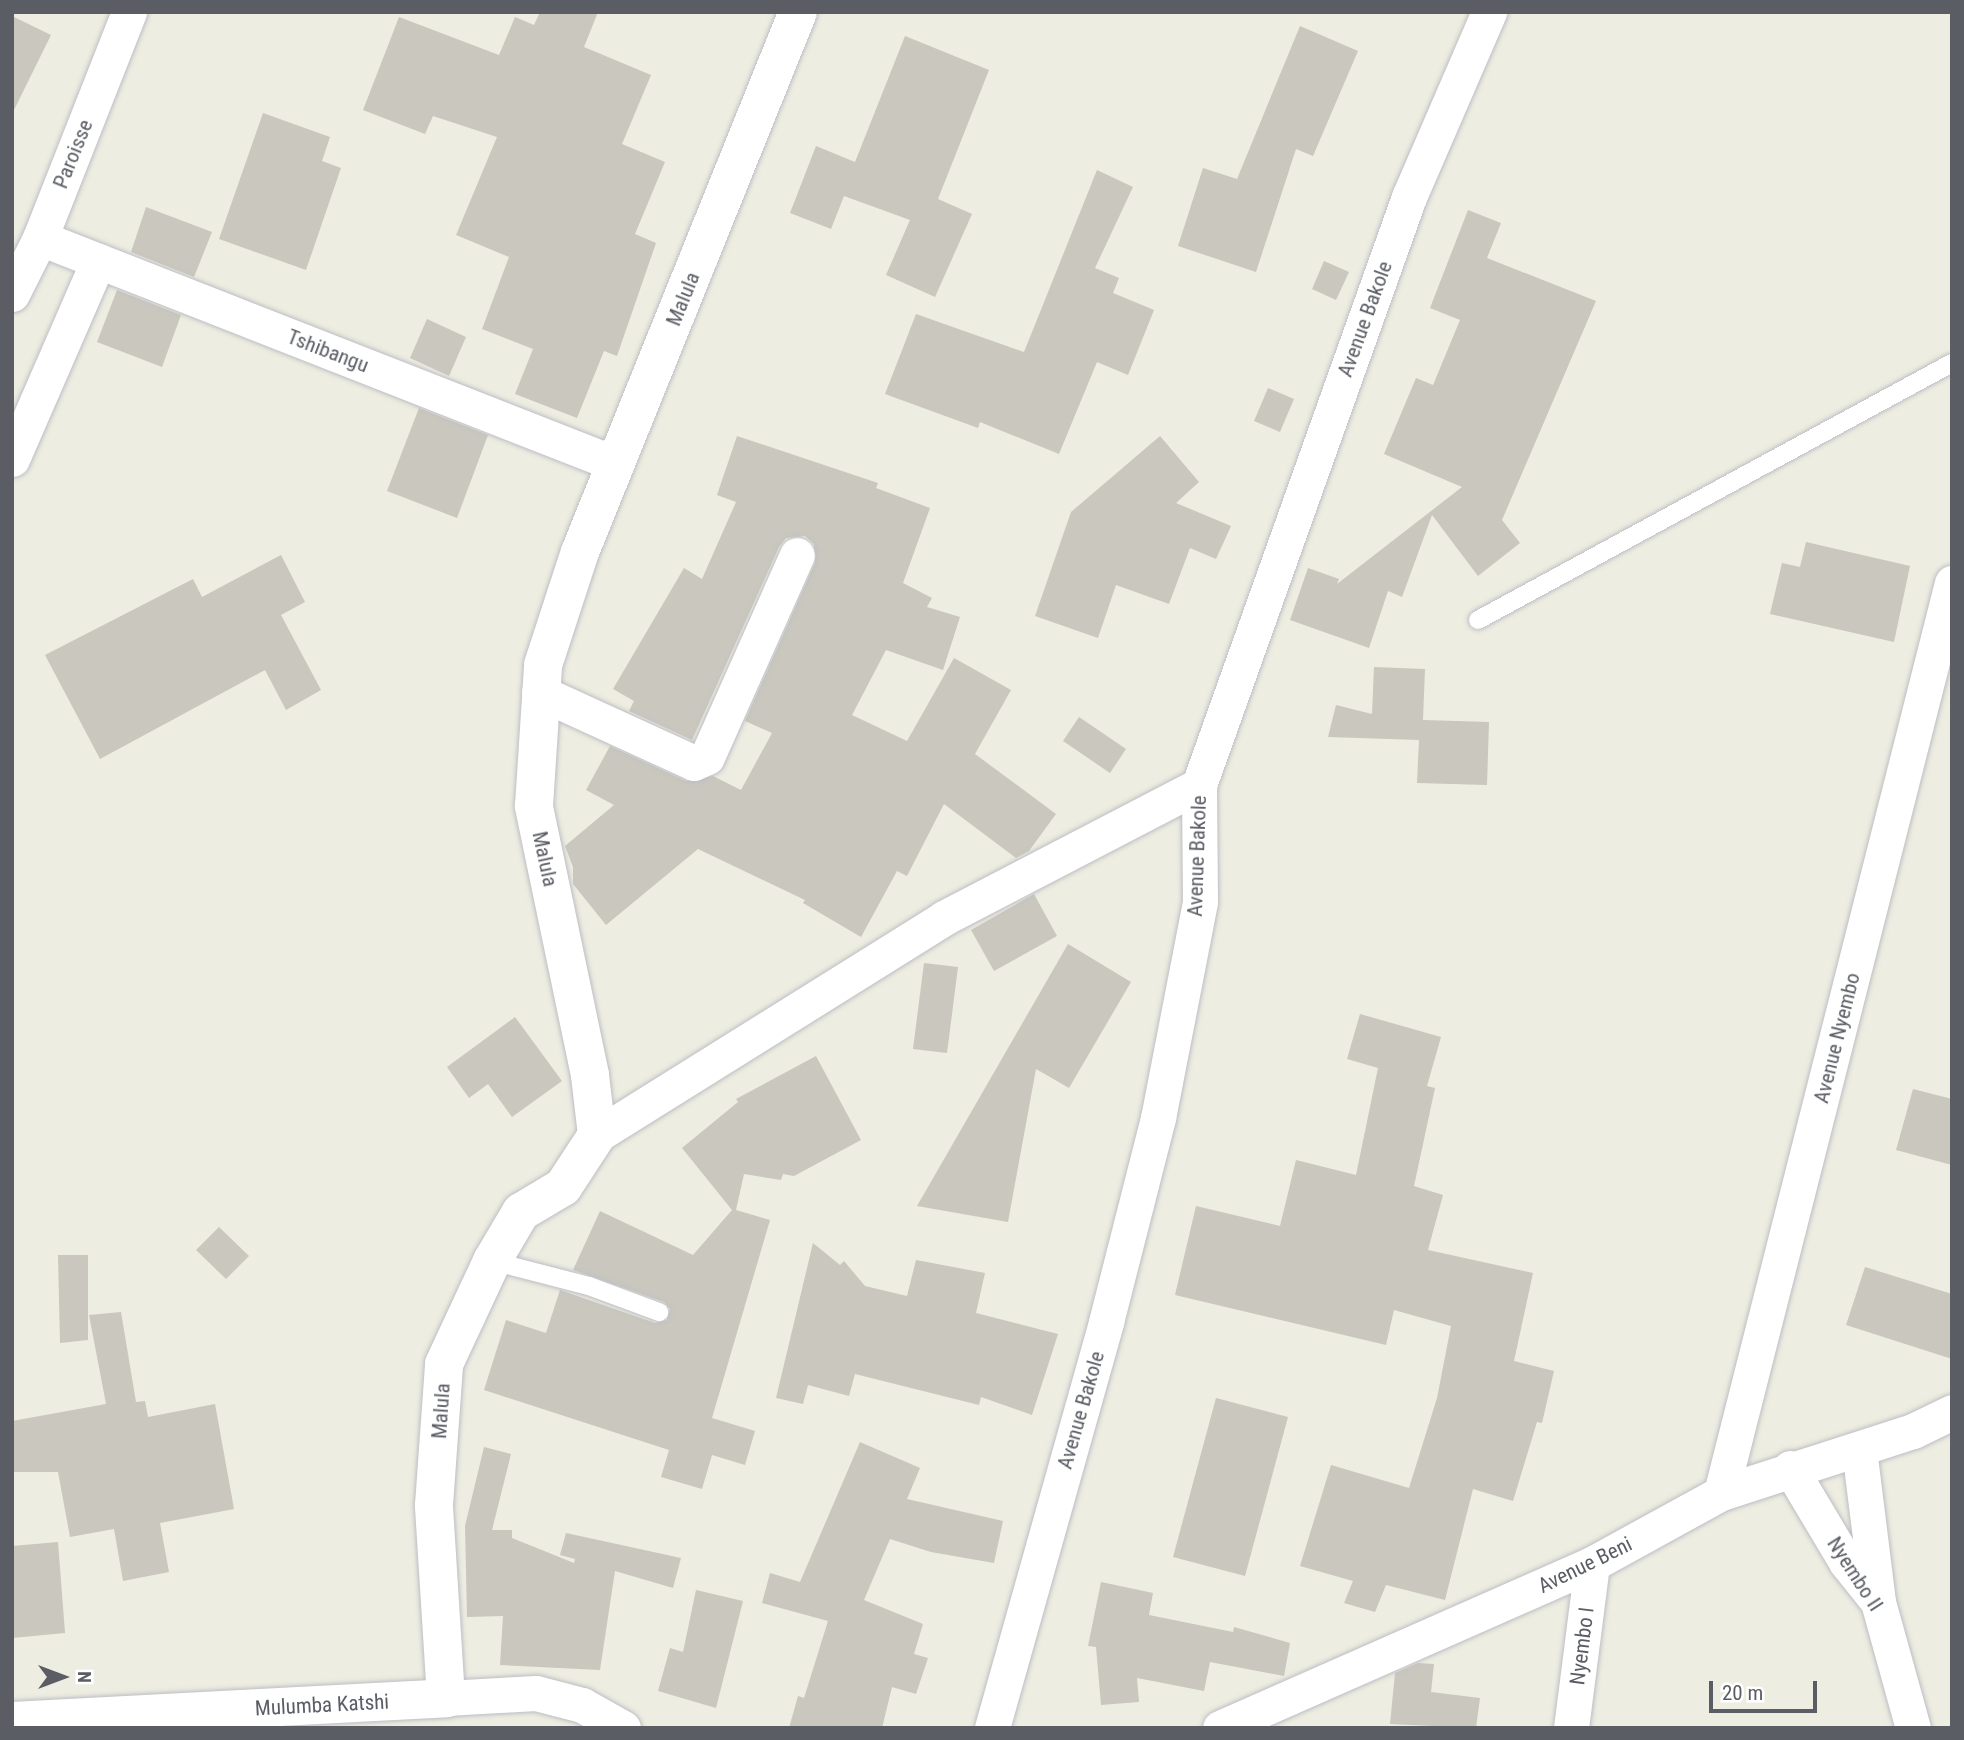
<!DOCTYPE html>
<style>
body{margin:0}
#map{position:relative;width:1964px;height:1740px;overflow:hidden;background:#eeede1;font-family:"Roboto Condensed",sans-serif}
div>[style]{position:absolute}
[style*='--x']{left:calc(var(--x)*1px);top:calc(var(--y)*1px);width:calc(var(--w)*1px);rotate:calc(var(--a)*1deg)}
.building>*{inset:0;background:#c9c7be}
.roads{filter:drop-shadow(0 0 2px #bcbec4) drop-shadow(0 0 2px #bcbec4)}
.service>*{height:18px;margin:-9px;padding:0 9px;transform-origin:9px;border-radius:9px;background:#fff}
.minor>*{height:35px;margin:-17.5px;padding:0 17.5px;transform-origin:17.5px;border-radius:17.5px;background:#fff}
.tertiary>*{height:38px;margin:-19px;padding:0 19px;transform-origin:19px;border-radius:19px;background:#fff}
span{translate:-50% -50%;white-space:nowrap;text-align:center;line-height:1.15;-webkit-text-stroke:5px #fff;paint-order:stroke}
.street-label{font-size:21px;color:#5a5d64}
.frame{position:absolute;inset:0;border:14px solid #5a5d64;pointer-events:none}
.north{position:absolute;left:28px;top:1642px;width:70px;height:70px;-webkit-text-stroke:5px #fff;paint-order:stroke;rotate:90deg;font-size:19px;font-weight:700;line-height:28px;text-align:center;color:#5a5d64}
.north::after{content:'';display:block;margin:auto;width:24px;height:32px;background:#5a5d64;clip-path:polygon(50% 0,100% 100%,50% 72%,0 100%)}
.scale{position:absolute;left:1709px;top:1681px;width:108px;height:32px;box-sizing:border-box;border:4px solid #5a5d64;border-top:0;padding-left:9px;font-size:21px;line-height:24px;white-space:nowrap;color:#5a5d64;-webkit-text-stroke:5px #fff;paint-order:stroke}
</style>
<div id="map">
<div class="building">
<i style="clip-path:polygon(540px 12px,598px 12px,584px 47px,651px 75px,622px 144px,665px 162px,635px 234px,656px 243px,617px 356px,604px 351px,577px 418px,515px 394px,533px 349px,482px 329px,509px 257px,456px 235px,497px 137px,433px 116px,425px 134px,363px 110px,399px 17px,499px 55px,515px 17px,534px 25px)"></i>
<i style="clip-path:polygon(12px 16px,51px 35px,12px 114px)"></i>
<i style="clip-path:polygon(1300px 26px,1358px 51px,1313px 156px,1296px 149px,1256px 272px,1178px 246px,1203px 168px,1237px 179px)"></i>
<i style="clip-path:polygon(905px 36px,989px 70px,938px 199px,972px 214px,935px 297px,886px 275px,910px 220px,844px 196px,831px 229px,790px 213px,816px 146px,855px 162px)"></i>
<i style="clip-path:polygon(263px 113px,330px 137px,322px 161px,341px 168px,306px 270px,219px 239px)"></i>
<i style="clip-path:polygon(1097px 170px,1133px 187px,1095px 268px,1119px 278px,1113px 293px,1154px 310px,1128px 375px,1097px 362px,1059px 454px,980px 422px,978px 428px,885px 394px,916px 314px,1024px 352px)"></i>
<i style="clip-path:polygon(146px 207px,212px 232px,194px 277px,131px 252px)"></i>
<i style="clip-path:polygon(1468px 210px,1501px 223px,1487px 258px,1596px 301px,1502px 520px,1520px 543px,1478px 576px,1432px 515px,1402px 597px,1388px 591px,1369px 648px,1290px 620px,1308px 568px,1339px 579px,1337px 584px,1462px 487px,1384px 454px,1416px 378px,1433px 385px,1460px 320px,1430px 308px)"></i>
<i style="clip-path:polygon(1324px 261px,1349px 272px,1336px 300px,1312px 289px)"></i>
<i style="clip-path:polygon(117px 290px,181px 315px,162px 367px,97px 342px)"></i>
<i style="clip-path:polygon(427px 319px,466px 337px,449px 376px,410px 358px)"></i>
<i style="clip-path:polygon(1268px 388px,1294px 399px,1280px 432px,1254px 421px)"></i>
<i style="clip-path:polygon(419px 408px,488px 435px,457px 518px,387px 491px)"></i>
<i style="clip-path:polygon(737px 436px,878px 483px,876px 488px,930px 508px,903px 583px,932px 598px,927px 607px,960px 617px,943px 670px,886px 650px,852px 715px,907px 741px,954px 658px,1011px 690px,975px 754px,1056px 814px,1029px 851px,1016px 858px,944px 804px,907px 876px,897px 871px,861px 937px,803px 903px,805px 900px,698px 849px,606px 925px,573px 884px,573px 867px,565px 846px,614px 805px,586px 790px,610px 746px,686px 781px,713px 776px,741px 790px,772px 733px,745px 721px,815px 563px,814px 544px,805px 536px,786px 538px,779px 547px,692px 740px,629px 711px,634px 701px,613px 689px,684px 568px,702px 579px,736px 502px,717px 495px)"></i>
<i style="clip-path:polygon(1160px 436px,1199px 482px,1176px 503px,1231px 526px,1216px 559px,1190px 548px,1169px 604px,1116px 585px,1098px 638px,1035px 616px,1071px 512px)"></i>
<i style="clip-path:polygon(1806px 542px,1910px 566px,1894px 642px,1770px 614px,1782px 563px,1800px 567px)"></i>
<i style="clip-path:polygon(281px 555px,305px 602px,281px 615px,321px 690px,286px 710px,265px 670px,100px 759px,45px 655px,193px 579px,202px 597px)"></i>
<i style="clip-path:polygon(1374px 667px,1425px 669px,1423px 720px,1489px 722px,1487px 785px,1417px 783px,1419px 740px,1328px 737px,1336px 705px,1372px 714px)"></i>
<i style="clip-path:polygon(1079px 717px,1126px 749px,1110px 773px,1063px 741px)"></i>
<i style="clip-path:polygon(1034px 894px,1057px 936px,994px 971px,971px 930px)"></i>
<i style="clip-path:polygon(1068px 944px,1131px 982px,1069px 1088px,1036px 1069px,1008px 1222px,917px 1206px)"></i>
<i style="clip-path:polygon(924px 963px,958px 967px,947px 1053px,913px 1049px)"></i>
<i style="clip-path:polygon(1360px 1014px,1441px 1037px,1427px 1086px,1435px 1088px,1414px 1186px,1443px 1195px,1428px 1250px,1533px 1273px,1514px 1361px,1554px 1371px,1542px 1423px,1537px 1422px,1513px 1501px,1473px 1489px,1445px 1600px,1386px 1585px,1375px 1612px,1344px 1603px,1353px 1581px,1300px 1566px,1331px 1465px,1409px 1488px,1437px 1398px,1451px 1326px,1394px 1310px,1386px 1345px,1175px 1295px,1196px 1206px,1280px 1226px,1296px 1160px,1356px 1175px,1378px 1068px,1347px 1059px)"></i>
<i style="clip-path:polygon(515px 1017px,562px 1081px,512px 1117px,488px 1084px,469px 1098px,447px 1067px)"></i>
<i style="clip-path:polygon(816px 1056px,861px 1140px,794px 1176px,783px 1174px,781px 1180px,744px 1174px,736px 1210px,770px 1220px,712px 1418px,755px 1431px,745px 1465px,712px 1455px,702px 1489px,661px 1477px,669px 1450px,484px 1390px,506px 1320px,546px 1333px,560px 1290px,655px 1323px,667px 1320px,670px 1309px,664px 1302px,573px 1270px,600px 1211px,693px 1255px,732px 1210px,682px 1148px,738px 1102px,736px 1099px)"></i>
<i style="clip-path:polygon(1913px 1089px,1952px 1099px,1952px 1165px,1896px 1150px)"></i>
<i style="clip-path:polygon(219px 1227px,249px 1256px,226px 1279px,196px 1250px)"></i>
<i style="clip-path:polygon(813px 1243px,840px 1265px,844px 1261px,865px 1286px,907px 1296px,916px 1260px,985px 1273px,976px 1313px,1058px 1334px,1032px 1415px,981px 1397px,979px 1405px,855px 1374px,849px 1396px,808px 1385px,803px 1404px,776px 1398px)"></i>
<i style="clip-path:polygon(58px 1255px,88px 1255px,88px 1340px,60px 1343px)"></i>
<i style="clip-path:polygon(1865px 1267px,1952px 1294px,1952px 1359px,1846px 1325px)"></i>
<i style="clip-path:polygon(121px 1312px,136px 1402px,145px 1401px,148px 1417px,215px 1404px,234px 1509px,160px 1523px,169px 1572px,123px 1581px,114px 1529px,70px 1537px,58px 1472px,12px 1472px,12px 1421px,106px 1404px,89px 1315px)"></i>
<i style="clip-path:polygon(1216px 1398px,1288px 1417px,1245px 1576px,1173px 1557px)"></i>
<i style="clip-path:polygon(860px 1442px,920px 1468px,907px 1499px,1003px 1521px,994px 1563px,931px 1552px,890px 1539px,864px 1600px,923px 1624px,914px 1654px,928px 1658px,916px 1694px,892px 1687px,882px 1728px,789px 1728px,798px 1696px,804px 1698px,828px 1621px,762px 1603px,770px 1573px,800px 1582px)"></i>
<i style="clip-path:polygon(484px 1447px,511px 1454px,492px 1530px,512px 1530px,512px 1538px,574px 1563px,575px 1559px,560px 1555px,566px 1533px,681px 1558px,673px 1588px,615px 1571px,600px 1670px,500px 1665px,503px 1616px,467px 1617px,465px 1526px)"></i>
<i style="clip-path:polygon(58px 1542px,65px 1633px,12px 1638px,12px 1546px)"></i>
<i style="clip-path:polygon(1101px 1582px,1153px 1593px,1149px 1615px,1233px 1632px,1234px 1627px,1290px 1643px,1284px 1676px,1210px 1662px,1204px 1691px,1137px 1678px,1139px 1702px,1101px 1705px,1096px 1647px,1088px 1646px)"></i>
<i style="clip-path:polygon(696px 1590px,743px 1601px,716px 1708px,658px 1691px,670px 1648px,683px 1652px)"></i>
<i style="clip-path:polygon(1418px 1663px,1434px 1664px,1431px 1692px,1480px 1698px,1476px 1728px,1390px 1724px,1395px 1673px)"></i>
</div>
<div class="roads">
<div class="service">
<i style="--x:1478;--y:620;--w:539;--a:-28.47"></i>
<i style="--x:492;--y:1261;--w:100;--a:14.5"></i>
<i style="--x:589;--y:1286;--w:75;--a:20.4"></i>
</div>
<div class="minor">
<i style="--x:40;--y:238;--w:619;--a:21.42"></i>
<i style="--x:12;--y:294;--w:63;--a:-63.4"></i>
<i style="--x:40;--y:238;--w:243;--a:-68.5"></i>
<i style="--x:12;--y:459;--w:216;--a:-66.5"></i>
<i style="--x:539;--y:692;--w:170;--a:24.6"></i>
<i style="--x:694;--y:763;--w:14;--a:-25"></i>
<i style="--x:707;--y:757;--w:221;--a:-66"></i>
<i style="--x:597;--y:1135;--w:409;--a:-32"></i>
<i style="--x:944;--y:918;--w:288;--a:-27.5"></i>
<i style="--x:1859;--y:1449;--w:154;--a:82.9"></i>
<i style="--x:1790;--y:1468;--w:109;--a:59.2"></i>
<i style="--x:1846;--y:1562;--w:51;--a:51.3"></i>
<i style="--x:1878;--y:1602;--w:131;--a:74.5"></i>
<i style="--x:1721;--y:1493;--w:939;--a:-75.76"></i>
<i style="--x:446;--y:1698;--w:90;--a:-3.2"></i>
<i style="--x:536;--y:1693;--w:48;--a:14.6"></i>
<i style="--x:582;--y:1705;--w:47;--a:29.3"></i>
<i style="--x:992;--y:1728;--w:422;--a:-74.3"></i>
<i style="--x:1106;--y:1322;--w:211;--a:-75.7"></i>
<i style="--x:1158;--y:1118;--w:221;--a:-79"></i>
<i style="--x:1200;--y:901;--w:116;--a:-90.5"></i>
<i style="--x:1199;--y:785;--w:624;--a:-70.35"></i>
<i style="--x:1409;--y:197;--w:202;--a:-66.6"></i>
<i style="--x:1220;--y:1728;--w:407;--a:-23.8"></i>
<i style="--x:1592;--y:1564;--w:147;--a:-28.8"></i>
<i style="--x:1721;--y:1493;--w:202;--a:-17.9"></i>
<i style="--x:1913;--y:1431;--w:43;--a:-26"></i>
<i style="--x:1571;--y:1728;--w:165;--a:-82.7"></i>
</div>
<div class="tertiary">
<i style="--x:12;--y:1721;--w:435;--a:-3"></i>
<i style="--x:446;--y:1698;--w:193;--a:-93.6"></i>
<i style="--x:434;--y:1505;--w:141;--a:-85.9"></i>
<i style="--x:444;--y:1364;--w:114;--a:-65"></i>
<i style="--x:492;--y:1261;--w:57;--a:-59.4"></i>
<i style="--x:521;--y:1212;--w:49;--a:-30.8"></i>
<i style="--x:563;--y:1187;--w:62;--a:-56.8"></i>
<i style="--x:597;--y:1135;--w:60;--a:-96.7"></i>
<i style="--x:590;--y:1075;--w:275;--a:-101.8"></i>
<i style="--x:534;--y:806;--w:141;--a:-86.3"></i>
<i style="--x:543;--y:665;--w:119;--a:-71.9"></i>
<i style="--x:580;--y:552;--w:582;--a:-68.02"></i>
</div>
</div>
<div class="street-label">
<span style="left:73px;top:154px;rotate:-68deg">Paroisse</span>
<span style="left:683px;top:299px;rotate:-68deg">Malula</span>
<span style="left:1365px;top:319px;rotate:-70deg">Avenue Bakole</span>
<span style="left:328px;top:351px;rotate:21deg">Tshibangu</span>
<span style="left:1197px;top:856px;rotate:-88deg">Avenue Bakole</span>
<span style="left:545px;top:859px;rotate:78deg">Malula</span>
<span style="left:1837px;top:1038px;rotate:-76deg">Avenue Nyembo</span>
<span style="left:1081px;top:1410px;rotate:-74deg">Avenue Bakole</span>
<span style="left:441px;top:1411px;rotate:-86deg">Malula</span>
<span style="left:1585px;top:1565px;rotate:-26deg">Avenue Beni</span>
<span style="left:1855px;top:1574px;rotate:57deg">Nyembo II</span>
<span style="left:1582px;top:1646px;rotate:-83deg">Nyembo I</span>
<span style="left:322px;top:1705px;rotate:-3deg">Mulumba Katshi</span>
</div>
<div class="frame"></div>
<div class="north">N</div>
<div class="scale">20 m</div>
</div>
